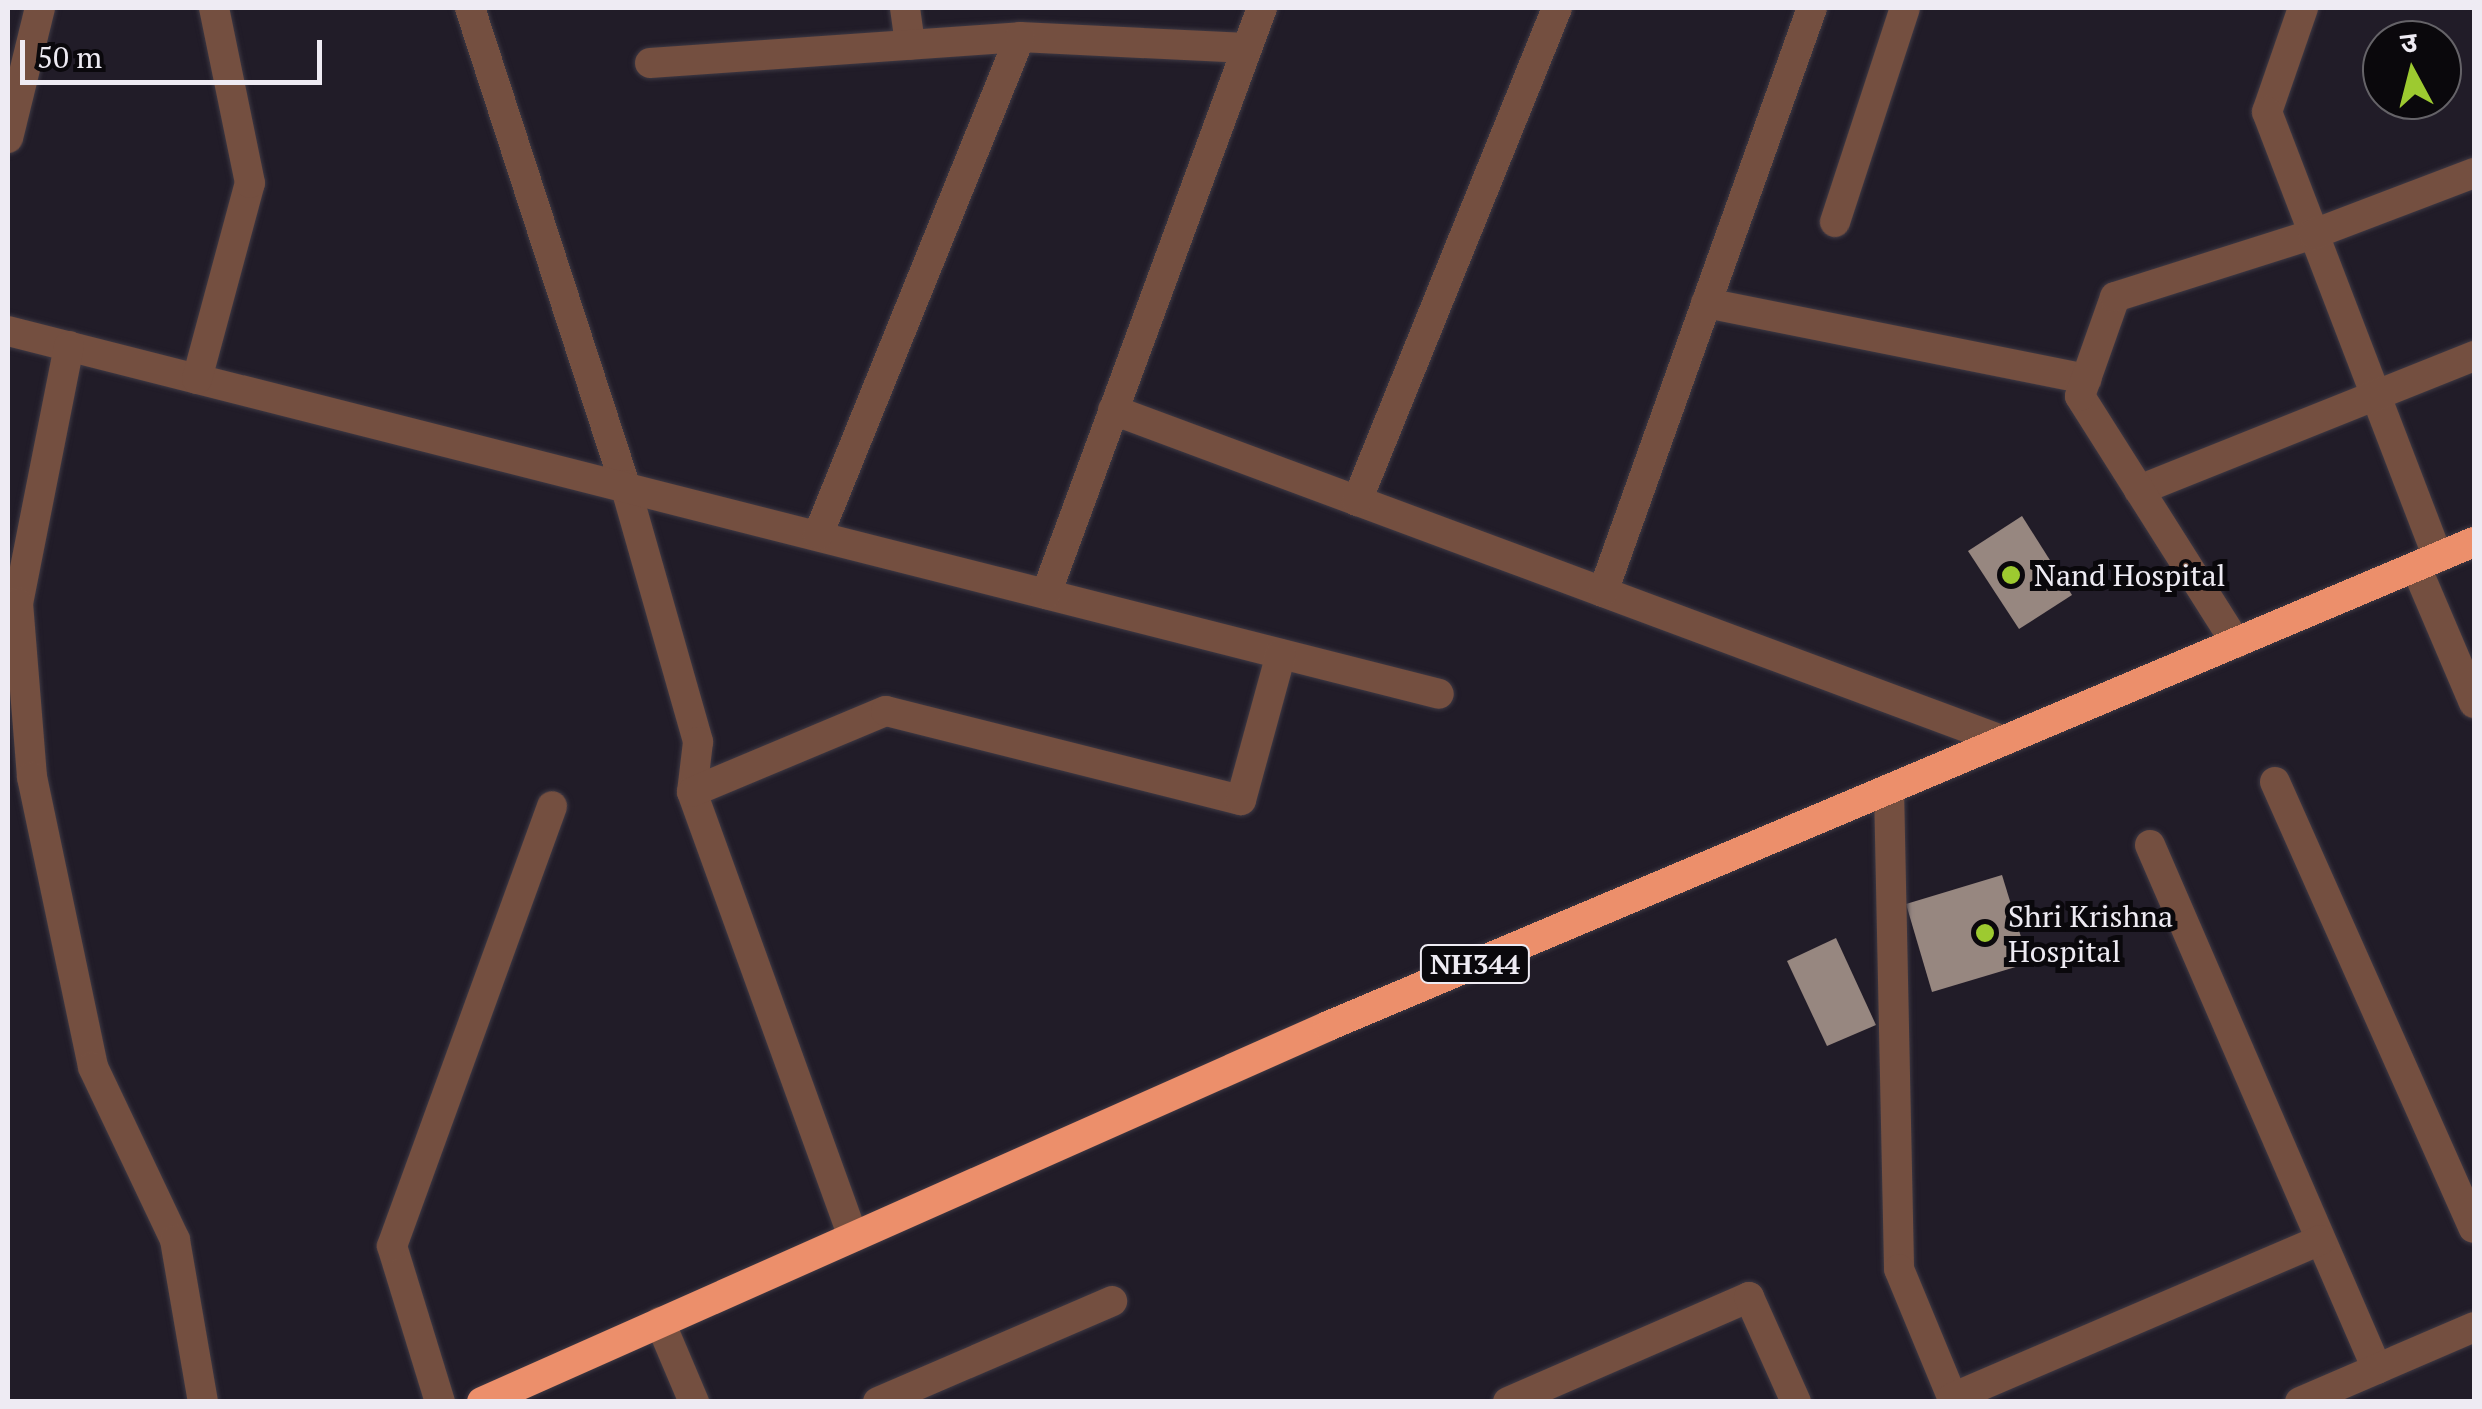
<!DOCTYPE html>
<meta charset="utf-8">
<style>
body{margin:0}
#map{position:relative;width:2482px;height:1409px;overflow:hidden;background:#211c28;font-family:"PT Serif","Noto Sans Devanagari",serif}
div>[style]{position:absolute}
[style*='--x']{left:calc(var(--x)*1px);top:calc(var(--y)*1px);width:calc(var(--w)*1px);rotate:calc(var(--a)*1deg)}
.building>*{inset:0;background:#978780}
.roads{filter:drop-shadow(0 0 2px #3e3944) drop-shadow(0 0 2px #3e3944)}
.minor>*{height:30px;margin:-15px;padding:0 15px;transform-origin:15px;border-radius:15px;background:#744f40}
.highway>*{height:30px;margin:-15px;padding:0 15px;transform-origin:15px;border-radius:15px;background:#ec8f6b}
.dots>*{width:28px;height:28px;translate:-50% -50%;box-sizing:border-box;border:5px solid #0a080c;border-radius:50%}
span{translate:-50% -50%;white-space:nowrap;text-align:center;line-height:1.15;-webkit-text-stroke:10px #0a080c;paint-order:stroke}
.shield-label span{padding:2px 8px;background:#0a080c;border:2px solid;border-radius:8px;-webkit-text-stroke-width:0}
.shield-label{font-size:28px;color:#eeebf3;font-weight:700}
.poi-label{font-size:30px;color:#eeebf3}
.left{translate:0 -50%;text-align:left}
.frame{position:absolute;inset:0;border:10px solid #eeebf3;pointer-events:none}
.north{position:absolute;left:2362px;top:20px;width:100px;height:100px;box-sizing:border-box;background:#0a080c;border:2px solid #656368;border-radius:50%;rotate:353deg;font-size:28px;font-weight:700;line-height:40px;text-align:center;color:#eeebf3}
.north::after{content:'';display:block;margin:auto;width:35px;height:45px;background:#9dca30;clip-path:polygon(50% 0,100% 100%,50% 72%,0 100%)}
.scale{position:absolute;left:20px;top:40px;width:302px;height:45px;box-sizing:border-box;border:5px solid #eeebf3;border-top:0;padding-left:12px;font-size:30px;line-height:35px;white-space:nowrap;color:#eeebf3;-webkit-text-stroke:8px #0a080c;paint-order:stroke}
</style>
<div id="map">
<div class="building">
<i style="clip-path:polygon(2022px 516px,2072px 595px,2019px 629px,1968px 551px)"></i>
<i style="clip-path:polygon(2002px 875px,2029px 963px,1932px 992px,1906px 904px)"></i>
<i style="clip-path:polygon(1836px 938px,1876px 1025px,1827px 1046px,1787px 961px)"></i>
</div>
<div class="roads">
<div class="minor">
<i style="--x:470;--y:8;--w:502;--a:72"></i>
<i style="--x:625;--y:485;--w:267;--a:74.1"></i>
<i style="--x:698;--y:742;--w:50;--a:96.8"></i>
<i style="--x:692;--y:792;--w:473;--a:70.1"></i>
<i style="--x:905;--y:8;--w:37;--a:82"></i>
<i style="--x:2303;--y:8;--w:110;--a:109.1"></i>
<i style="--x:2267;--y:112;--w:477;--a:69"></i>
<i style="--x:650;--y:63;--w:371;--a:-4"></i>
<i style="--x:1020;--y:37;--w:227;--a:2.8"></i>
<i style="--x:8;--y:138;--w:134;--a:-76.2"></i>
<i style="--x:1835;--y:222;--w:225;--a:-71.9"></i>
<i style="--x:1706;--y:303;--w:388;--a:11.3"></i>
<i style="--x:8;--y:331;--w:1476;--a:14.23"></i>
<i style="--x:69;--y:346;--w:262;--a:101.2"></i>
<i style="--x:18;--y:603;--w:175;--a:85.4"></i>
<i style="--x:32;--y:777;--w:296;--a:78.1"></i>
<i style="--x:93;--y:1067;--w:191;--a:64.6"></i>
<i style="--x:175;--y:1240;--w:164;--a:80.2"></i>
<i style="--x:197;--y:379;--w:203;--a:-74.9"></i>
<i style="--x:250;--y:183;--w:179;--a:-101.6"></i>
<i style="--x:1113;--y:410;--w:950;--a:20.38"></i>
<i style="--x:2139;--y:490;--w:361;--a:-21.8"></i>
<i style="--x:1357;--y:501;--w:532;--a:-67.92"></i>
<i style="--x:818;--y:535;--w:537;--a:-67.92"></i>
<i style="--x:2416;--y:567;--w:148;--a:66.9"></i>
<i style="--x:1603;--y:592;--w:620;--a:-70.31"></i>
<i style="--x:1046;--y:594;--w:625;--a:-69.77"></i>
<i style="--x:2236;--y:643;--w:292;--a:-122.3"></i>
<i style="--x:2080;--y:396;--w:105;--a:-70.5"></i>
<i style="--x:2115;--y:297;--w:209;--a:-17.6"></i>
<i style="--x:2314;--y:234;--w:171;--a:-20.9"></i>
<i style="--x:2275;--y:782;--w:488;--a:66"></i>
<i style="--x:1889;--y:789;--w:480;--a:88.8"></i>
<i style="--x:1899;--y:1269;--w:144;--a:67.5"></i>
<i style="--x:692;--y:792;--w:210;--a:-22.7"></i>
<i style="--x:886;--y:711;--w:366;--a:14.1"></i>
<i style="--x:1241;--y:800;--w:151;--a:-74.7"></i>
<i style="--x:2150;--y:845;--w:571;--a:66.58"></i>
<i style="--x:660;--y:1322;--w:87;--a:67"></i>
<i style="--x:1952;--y:1398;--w:401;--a:-23.2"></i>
<i style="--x:440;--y:1402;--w:163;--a:-107.1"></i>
<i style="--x:392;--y:1246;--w:468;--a:-70"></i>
<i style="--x:878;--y:1402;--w:255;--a:-23.3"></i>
<i style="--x:1508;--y:1402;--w:263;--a:-23.5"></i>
<i style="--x:1749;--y:1297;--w:115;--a:65.9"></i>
<i style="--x:2300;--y:1402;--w:189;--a:-23.3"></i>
</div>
<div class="highway">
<i style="--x:482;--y:1402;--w:926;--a:-23.96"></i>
<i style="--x:1328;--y:1026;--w:1244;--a:-22.9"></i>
</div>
</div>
<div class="dots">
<i style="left:2011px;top:575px;background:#9dca30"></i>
<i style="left:1985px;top:933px;background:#9dca30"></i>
</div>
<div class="shield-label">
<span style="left:1475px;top:964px">NH344</span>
</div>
<div class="poi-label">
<span class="left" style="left:2034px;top:575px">Nand Hospital</span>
<span class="left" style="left:2008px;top:933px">Shri Krishna<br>Hospital</span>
</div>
<div class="frame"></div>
<div class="north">उ</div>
<div class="scale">50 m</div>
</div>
